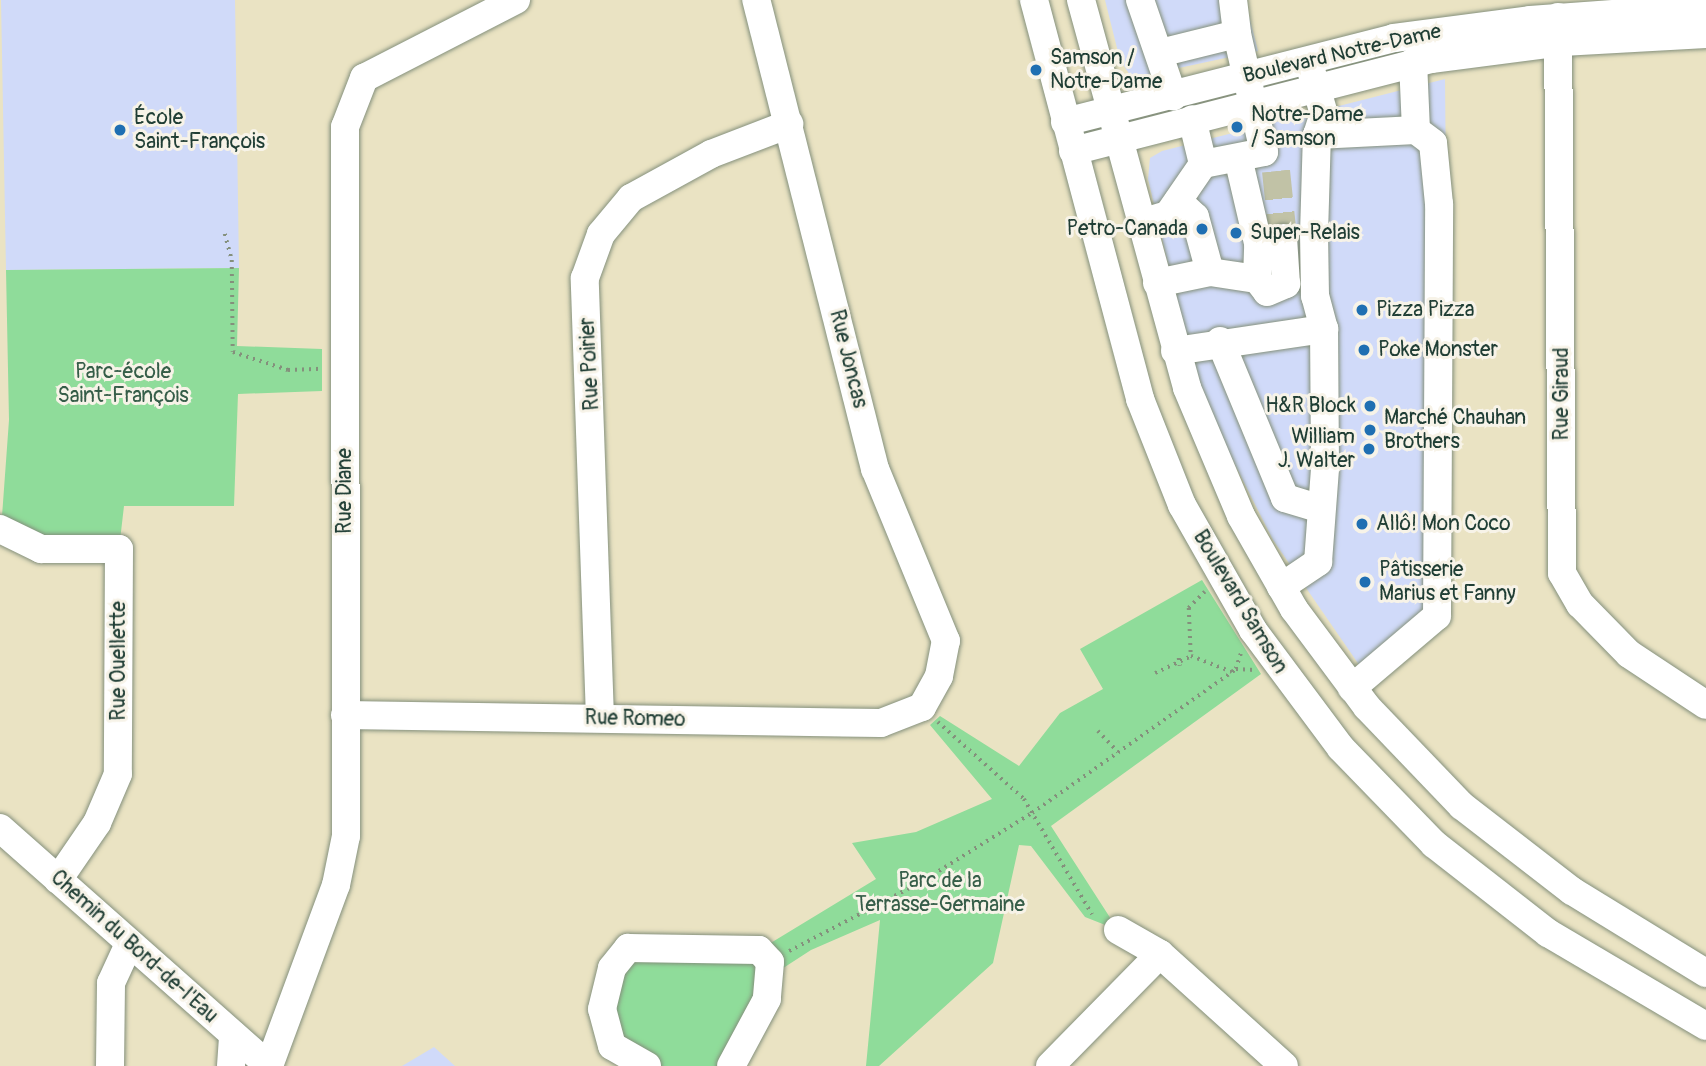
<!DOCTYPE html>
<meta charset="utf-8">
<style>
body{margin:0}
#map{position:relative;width:1706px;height:1066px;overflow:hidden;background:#eae3c3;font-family:Pangolin,sans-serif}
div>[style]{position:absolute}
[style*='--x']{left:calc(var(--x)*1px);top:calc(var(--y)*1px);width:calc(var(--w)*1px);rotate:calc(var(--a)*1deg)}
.built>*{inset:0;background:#d0daf9}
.green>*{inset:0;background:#8fdc9a}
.minor-tunnel>*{height:28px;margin-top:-14px;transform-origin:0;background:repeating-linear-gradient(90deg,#c1c2a6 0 28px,transparent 0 42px)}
.path>*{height:3.5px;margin-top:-1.75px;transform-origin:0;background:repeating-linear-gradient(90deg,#84907c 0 2px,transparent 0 7px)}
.roads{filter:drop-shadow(0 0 2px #84907c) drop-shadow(0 0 2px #84907c)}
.minor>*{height:28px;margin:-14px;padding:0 14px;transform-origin:14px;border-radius:14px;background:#fff}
.dots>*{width:19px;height:19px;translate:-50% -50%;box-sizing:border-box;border:4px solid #f7f3e8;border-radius:50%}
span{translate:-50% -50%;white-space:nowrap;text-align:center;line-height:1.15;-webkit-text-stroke:6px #f7f3e8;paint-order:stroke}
.street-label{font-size:21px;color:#1f3d34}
.poi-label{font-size:21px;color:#1f3d34}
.left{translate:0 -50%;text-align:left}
.right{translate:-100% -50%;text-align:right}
.park-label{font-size:21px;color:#355d48}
</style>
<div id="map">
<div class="built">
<i style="clip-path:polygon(1px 0,235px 0,239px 268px,6px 270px)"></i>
<i style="clip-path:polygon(1105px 0,1245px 0,1258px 51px,1132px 78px,1120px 60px)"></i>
<i style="clip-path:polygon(1445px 79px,1450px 623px,1373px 685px,1273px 540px,1221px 437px,1190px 358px,1148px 179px,1150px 158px,1162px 151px)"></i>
<i style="clip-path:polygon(434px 1047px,455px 1066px,402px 1066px)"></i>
</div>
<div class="green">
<i style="clip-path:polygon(239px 268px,237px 346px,322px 349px,322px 391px,238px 394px,234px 506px,124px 506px,119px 549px,1px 530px,9px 420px,6px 270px)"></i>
<i style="clip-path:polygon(1202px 580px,1261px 674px,1051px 826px,1118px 930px,1085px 917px,1031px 846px,1019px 845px,993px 963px,879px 1066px,866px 1066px,880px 920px,811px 950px,774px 974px,731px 1066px,647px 1066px,612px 1046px,612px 968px,628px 948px,759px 950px,876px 879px,852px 843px,916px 832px,992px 799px,930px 725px,940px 716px,1019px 766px,1060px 713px,1103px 689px,1080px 649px)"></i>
</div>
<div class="minor-tunnel">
<i style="--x:1276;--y:171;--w:67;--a:84"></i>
</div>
<div class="path">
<i style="--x:225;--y:234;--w:27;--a:75"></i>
<i style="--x:232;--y:260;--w:92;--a:89.4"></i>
<i style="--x:233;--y:352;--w:58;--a:18.1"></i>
<i style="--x:288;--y:370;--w:34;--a:-2"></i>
<i style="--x:1205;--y:592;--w:23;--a:135"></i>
<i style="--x:1189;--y:608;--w:48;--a:87.6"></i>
<i style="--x:1191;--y:656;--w:44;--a:21.3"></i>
<i style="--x:1241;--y:654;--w:16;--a:108"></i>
<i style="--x:1236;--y:669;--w:19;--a:3"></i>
<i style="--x:1179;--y:658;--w:8;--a:83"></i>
<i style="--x:1155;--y:673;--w:40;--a:-25"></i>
<i style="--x:938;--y:722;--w:115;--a:41.8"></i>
<i style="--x:1024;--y:799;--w:134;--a:59.4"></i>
<i style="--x:1098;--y:731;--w:29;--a:46"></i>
<i style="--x:789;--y:951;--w:149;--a:-27.6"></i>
<i style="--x:921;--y:882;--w:131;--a:-31.9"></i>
<i style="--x:1032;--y:813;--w:250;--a:-35.2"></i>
</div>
<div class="roads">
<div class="minor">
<i style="--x:1034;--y:0;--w:413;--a:75.1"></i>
<i style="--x:1140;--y:399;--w:114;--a:68.4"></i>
<i style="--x:1182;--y:505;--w:144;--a:60.4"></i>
<i style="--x:1253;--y:630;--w:147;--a:53.3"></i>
<i style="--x:1341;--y:748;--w:134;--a:45.9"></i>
<i style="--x:1434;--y:844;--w:145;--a:38"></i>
<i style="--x:1548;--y:933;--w:183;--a:30.5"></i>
<i style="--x:1081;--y:0;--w:402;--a:74.7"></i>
<i style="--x:1187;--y:388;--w:139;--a:67.1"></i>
<i style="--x:1241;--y:516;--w:107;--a:60.3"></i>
<i style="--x:1294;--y:609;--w:122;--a:53.3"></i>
<i style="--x:1367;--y:707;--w:137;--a:46.2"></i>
<i style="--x:1462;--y:806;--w:139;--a:37.7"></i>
<i style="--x:1572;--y:891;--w:157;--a:31.5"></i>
<i style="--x:1140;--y:0;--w:102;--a:71"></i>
<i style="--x:1233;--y:0;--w:34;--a:83"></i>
<i style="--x:1558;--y:17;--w:556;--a:89.59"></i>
<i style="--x:1562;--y:573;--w:36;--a:60"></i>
<i style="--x:1580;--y:604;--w:70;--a:45.6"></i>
<i style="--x:1629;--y:654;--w:92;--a:33.5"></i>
<i style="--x:1160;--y:53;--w:79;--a:-13.9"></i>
<i style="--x:1237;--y:34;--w:121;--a:77.1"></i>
<i style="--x:1264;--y:152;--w:62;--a:168.9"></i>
<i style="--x:1065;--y:122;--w:340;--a:-14.3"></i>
<i style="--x:1394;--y:38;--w:137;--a:-7.5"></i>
<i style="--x:1530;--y:20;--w:176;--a:-4.2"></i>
<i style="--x:1317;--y:135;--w:99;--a:-2.9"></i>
<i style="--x:1416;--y:130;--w:68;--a:-92.5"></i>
<i style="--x:1073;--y:151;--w:370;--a:-14.4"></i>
<i style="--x:1431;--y:59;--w:132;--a:-7.4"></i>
<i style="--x:1562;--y:42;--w:144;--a:-3.2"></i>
<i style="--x:1178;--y:201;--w:23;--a:43"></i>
<i style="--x:1195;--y:217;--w:57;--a:74.7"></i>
<i style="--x:1141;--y:223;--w:28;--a:-17"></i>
<i style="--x:1168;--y:215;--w:62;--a:-55.5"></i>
<i style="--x:1203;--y:164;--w:46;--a:-103.7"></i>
<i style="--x:1257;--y:279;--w:16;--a:52"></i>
<i style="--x:1267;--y:292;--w:21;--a:-23"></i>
<i style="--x:1286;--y:284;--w:46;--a:-93.7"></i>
<i style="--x:1157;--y:283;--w:54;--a:-11.7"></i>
<i style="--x:1210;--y:272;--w:48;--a:8.5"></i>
<i style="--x:1257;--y:279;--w:36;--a:-88"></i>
<i style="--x:1258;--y:243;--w:87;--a:-103.2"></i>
<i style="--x:1220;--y:341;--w:170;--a:67.5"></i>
<i style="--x:1285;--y:498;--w:34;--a:17"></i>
<i style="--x:1175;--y:351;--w:151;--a:-8.4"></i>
<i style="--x:0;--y:529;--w:46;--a:26"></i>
<i style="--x:41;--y:549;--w:78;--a:0"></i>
<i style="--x:119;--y:549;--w:225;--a:90.3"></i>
<i style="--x:118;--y:774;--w:53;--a:113.2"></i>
<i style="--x:97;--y:823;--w:69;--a:124.4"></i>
<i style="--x:1281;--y:587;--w:45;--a:-34"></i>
<i style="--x:1318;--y:562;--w:94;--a:-85.7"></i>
<i style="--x:1325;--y:468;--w:139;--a:-90.4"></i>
<i style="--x:1324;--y:329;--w:34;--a:-105"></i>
<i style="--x:1315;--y:296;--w:62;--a:-90.9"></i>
<i style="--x:1314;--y:234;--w:99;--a:-88.3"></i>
<i style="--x:1317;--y:135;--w:22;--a:-72"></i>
<i style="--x:1324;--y:114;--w:46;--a:-106.5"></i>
<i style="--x:1352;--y:688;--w:111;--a:-40.3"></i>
<i style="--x:1437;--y:616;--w:412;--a:-89.7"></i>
<i style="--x:1439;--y:204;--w:61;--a:-95.6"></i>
<i style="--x:1433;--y:143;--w:21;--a:-143"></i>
<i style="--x:345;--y:715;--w:536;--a:0.86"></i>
<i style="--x:881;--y:723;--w:44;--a:-21.3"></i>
<i style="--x:922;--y:707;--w:35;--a:-61"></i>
<i style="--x:939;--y:676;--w:36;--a:-79"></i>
<i style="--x:946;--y:641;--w:186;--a:-112.4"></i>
<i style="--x:875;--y:469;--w:484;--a:-104.2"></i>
<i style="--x:600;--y:718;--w:440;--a:-92"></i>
<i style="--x:585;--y:278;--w:47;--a:-70"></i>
<i style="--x:601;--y:234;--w:47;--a:-50.2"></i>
<i style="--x:631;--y:198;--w:91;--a:-28.8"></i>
<i style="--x:711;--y:154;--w:84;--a:-21"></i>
<i style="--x:0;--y:828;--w:359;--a:41.5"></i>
<i style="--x:1118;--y:930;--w:48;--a:29.7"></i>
<i style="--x:110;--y:1066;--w:83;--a:-89.3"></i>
<i style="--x:111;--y:983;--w:41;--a:-65.3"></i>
<i style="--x:231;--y:1066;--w:31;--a:-86"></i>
<i style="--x:269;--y:1066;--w:193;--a:-69.7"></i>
<i style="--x:336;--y:885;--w:50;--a:-78.5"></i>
<i style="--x:346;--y:836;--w:709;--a:-90.08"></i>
<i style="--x:345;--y:127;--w:53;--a:-68.8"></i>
<i style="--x:364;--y:78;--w:171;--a:-27.2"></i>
<i style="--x:647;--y:1066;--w:40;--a:-150.3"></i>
<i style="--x:612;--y:1046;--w:38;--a:-105"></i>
<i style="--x:602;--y:1009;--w:42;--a:-76.3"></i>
<i style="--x:612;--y:968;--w:26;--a:-51"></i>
<i style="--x:628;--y:948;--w:131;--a:0.9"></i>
<i style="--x:759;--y:950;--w:16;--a:47"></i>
<i style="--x:770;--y:962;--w:37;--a:95"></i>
<i style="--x:767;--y:999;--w:76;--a:118.2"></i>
<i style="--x:1050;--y:1066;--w:157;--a:-45.5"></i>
<i style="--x:1160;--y:954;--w:167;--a:42.1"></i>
</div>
</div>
<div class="dots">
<i style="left:1036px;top:70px;background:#1f6fb2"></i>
<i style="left:1237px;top:127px;background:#1f6fb2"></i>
<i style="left:120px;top:130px;background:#1f6fb2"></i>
<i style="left:1202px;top:229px;background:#1f6fb2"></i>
<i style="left:1236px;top:233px;background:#1f6fb2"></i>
<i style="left:1362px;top:310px;background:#1f6fb2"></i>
<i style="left:1364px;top:350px;background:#1f6fb2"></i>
<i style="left:1370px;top:406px;background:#1f6fb2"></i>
<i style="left:1370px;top:430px;background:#1f6fb2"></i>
<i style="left:1369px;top:449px;background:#1f6fb2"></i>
<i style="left:1362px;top:524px;background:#1f6fb2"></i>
<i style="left:1365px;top:582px;background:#1f6fb2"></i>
</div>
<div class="street-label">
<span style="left:1342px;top:54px;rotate:-13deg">Boulevard Notre-Dame</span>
<span style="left:848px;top:359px;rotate:76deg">Rue Joncas</span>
<span style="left:590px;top:364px;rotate:-93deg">Rue Poirier</span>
<span style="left:1562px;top:394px;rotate:-90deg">Rue Giraud</span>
<span style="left:345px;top:491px;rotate:-90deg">Rue Diane</span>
<span style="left:1240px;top:602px;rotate:59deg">Boulevard Samson</span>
<span style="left:119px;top:661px;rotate:-90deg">Rue Ouellette</span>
<span style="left:635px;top:719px;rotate:1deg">Rue Romeo</span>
<span style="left:134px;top:947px;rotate:42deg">Chemin du Bord-de-l'Eau</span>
</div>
<div class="poi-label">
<span class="left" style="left:1050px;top:70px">Samson /<br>Notre-Dame</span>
<span class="left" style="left:1251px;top:127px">Notre-Dame<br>/ Samson</span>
<span class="left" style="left:134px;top:130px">École<br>Saint-François</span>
<span class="right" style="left:1188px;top:229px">Petro-Canada</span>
<span class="left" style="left:1250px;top:233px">Super-Relais</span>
<span class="left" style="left:1376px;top:310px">Pizza Pizza</span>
<span class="left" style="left:1378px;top:350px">Poke Monster</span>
<span class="right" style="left:1356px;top:406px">H&amp;R Block</span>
<span class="left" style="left:1384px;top:430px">Marché Chauhan<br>Brothers</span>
<span class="right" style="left:1355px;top:449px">William<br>J. Walter</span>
<span class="left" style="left:1376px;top:524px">Allô! Mon Coco</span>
<span class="left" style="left:1379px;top:582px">Pâtisserie<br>Marius et Fanny</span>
</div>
<div class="park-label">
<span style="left:123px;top:384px">Parc-école<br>Saint-François</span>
<span style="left:940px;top:893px">Parc de la<br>Terrasse-Germaine</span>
</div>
</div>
